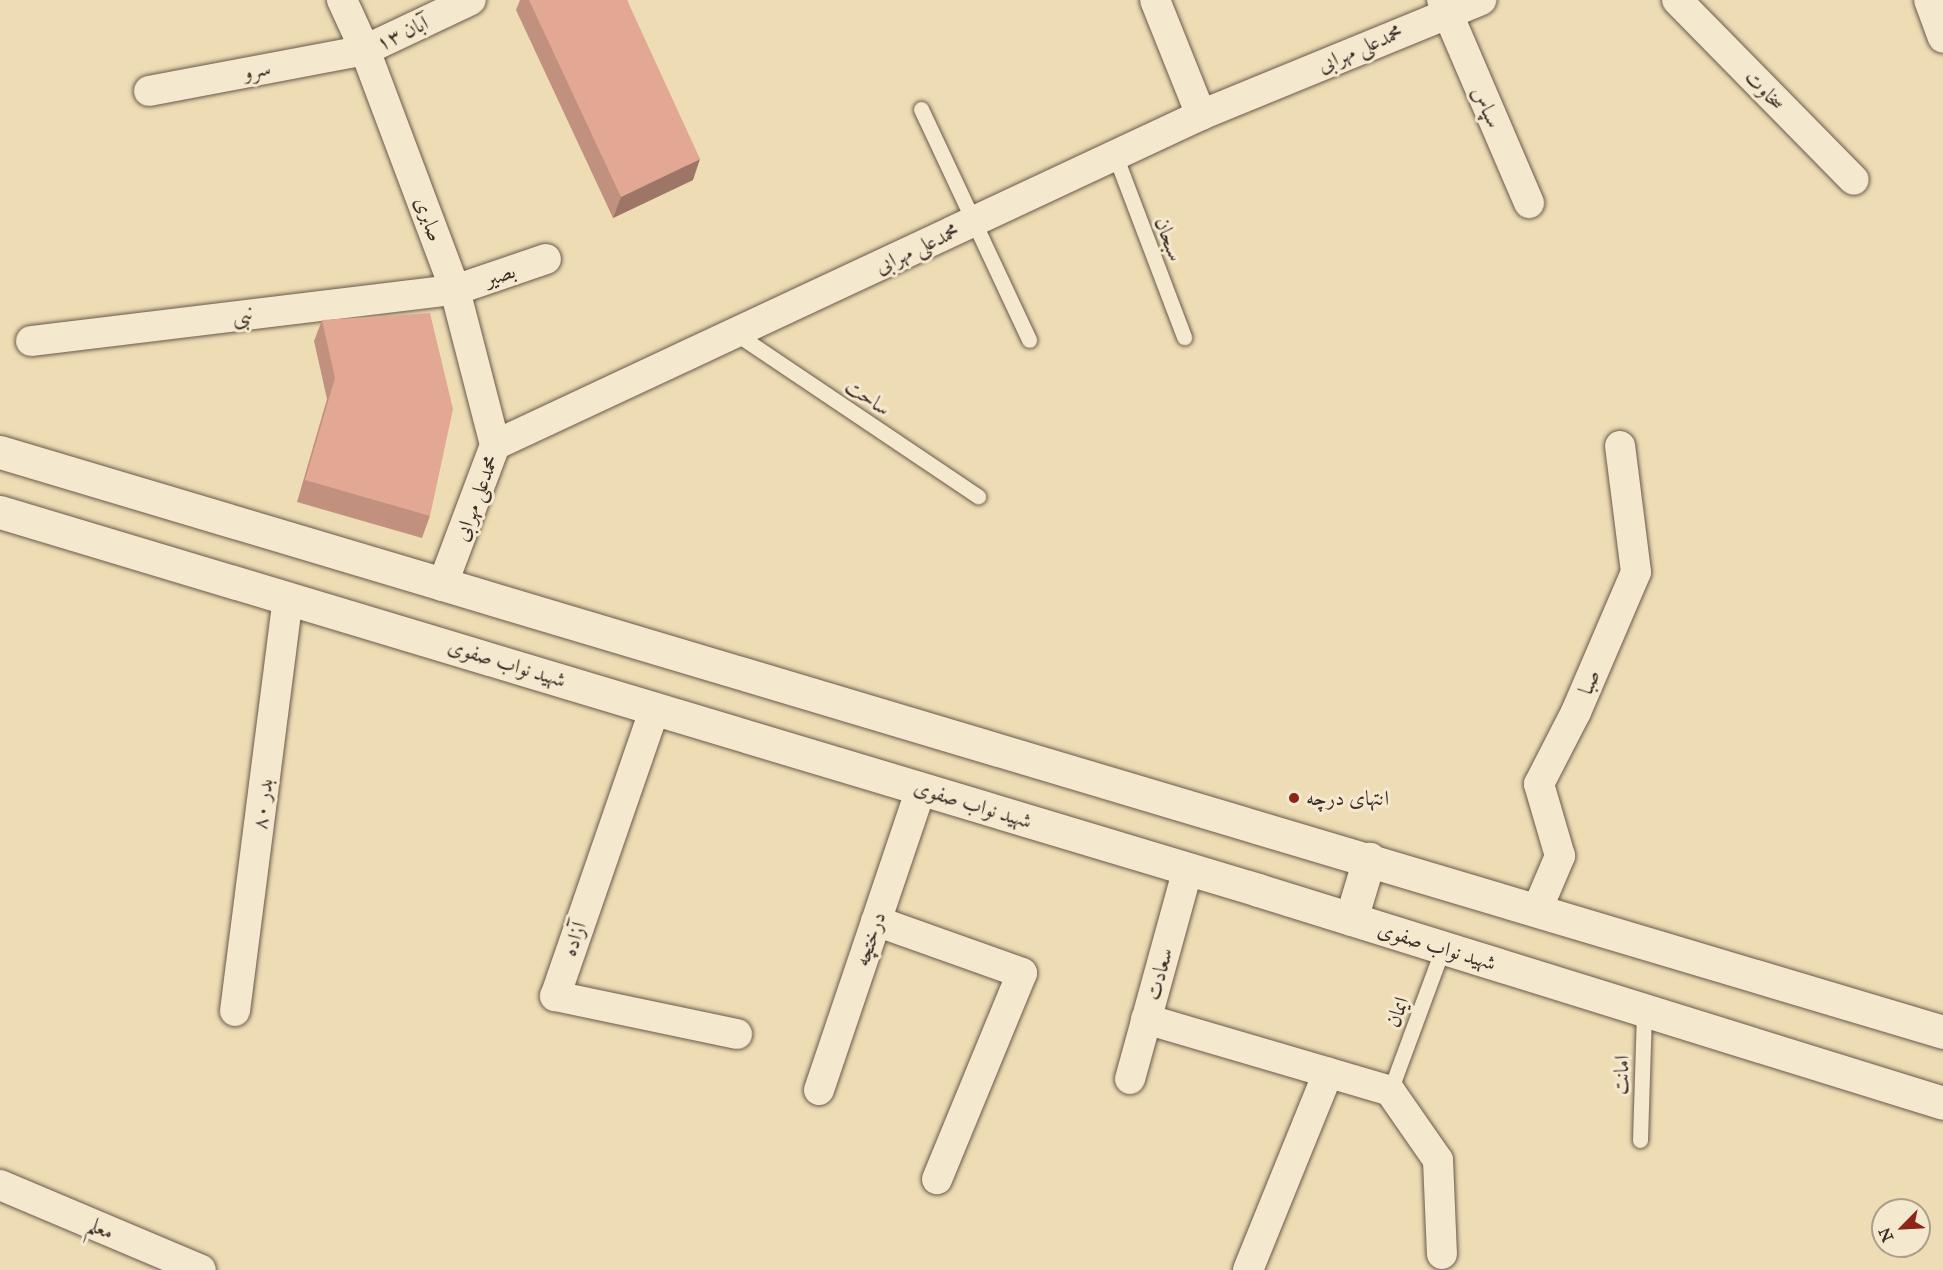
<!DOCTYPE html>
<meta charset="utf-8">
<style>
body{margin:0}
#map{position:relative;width:1943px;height:1270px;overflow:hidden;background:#eedcb4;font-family:"IM FELL Great Primer",Amiri,serif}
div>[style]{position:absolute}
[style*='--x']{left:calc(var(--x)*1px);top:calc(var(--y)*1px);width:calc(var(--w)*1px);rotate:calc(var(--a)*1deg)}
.roads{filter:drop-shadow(0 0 2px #695a4b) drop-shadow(0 0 2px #695a4b)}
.lane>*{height:15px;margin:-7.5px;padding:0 7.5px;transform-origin:7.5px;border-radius:7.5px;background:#f4e8ce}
.street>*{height:30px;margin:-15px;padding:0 15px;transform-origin:15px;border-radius:15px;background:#f4e8ce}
.secondary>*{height:33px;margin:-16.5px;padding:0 16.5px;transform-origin:16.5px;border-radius:16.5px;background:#f4e8ce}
.wall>*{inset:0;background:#c2907f}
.shaded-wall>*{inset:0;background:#9e7668}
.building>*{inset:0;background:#e2a894}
.dots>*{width:16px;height:16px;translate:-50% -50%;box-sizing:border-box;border:3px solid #f4e8ce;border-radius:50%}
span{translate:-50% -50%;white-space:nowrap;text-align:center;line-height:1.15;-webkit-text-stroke:6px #f4e8ce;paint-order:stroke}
.street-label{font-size:21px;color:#3d2f28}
.poi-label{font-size:21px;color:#3d2f28}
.left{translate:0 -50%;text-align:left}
.north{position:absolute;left:1871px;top:1198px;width:60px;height:60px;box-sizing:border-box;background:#f4e8ce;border:2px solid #ab9e8c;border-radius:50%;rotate:246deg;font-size:16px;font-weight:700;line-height:24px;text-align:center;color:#3d2f28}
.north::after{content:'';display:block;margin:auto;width:21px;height:27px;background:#8f2418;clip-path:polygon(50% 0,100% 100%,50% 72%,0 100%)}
</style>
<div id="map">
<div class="roads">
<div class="lane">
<i style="--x:921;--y:109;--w:255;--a:64.9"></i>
<i style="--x:1115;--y:155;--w:195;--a:69.2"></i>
<i style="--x:735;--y:333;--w:293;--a:33.9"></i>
<i style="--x:1390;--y:1091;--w:153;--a:-69.7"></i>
<i style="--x:1640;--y:1140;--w:129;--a:-88.2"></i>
</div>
<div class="street">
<i style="--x:342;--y:0;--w:55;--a:65.3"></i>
<i style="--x:365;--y:50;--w:256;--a:69.4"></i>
<i style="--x:455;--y:290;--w:160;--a:75.5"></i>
<i style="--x:1155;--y:0;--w:124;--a:68.2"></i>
<i style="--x:1442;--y:0;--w:221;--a:66.8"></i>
<i style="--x:1677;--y:0;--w:252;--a:45.5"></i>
<i style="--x:1929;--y:0;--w:40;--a:69.8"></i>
<i style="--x:149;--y:91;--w:220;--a:-10.7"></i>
<i style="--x:365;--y:50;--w:117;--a:-25.3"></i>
<i style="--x:31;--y:341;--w:427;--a:-6.9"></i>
<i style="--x:455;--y:290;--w:96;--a:-18.8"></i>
<i style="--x:442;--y:586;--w:151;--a:-69.4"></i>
<i style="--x:495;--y:445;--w:779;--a:-25.05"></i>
<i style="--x:1201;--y:115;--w:303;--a:-22.3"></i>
<i style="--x:655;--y:708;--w:305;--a:109.1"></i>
<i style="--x:555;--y:996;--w:186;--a:11.8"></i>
<i style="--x:1537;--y:910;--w:59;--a:-66.9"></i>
<i style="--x:1560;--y:856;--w:75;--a:-106.3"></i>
<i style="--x:1539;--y:784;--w:81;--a:-62.8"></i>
<i style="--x:1576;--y:712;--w:152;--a:-66.8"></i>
<i style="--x:1636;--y:572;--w:127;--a:-97.2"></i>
<i style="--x:876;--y:921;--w:155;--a:19.6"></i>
<i style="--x:1022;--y:973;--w:223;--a:112.4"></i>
<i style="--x:235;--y:1011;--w:416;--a:-82.7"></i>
<i style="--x:1146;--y:1019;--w:254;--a:16.4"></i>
<i style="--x:1390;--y:1091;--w:84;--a:55.2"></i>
<i style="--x:1438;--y:1160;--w:94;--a:87.6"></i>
<i style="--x:1130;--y:1079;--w:218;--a:-74.6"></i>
<i style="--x:819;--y:1090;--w:319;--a:-71.3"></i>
<i style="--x:0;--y:1185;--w:218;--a:22.9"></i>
<i style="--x:1248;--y:1270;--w:213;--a:-67.9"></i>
</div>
<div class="secondary">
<i style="--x:0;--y:452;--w:2028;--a:16.62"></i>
<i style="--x:0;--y:512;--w:1314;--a:16.72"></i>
<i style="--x:1258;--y:890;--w:717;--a:17.27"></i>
<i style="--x:1351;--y:919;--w:63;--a:-73.3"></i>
</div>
</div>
<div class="wall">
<i style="clip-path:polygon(520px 0,627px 0,693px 180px,613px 218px,516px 10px)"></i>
<i style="clip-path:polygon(322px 320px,430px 516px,422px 538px,297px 502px,327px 399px,314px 341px)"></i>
</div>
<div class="shaded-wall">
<i style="clip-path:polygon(700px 159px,693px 180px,613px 218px,621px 197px)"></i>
</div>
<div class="building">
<i style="clip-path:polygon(529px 0,627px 0,700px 159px,621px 197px)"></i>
<i style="clip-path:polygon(430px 313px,453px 409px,430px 516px,305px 480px,335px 378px,322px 320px)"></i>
</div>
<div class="dots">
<i style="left:1294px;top:798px;background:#8f2418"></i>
</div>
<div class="street-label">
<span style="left:402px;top:33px;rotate:-25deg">۱۳ آبان</span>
<span style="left:1360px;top:48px;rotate:-23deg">محمدعلی مهرابی</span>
<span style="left:257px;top:70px;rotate:-11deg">سرو</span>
<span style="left:1765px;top:90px;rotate:45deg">سخاوت</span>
<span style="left:1487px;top:107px;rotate:66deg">سپاس</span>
<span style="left:429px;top:219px;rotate:70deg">صابری</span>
<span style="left:1169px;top:239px;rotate:69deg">سبحان</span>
<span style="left:917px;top:248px;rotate:-25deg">محمدعلی مهرابی</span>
<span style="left:500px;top:275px;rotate:-19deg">بصیر</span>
<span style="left:243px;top:316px;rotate:-7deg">نبی</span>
<span style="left:868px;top:397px;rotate:34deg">ساحت</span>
<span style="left:476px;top:498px;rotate:-69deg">محمدعلی مهرابی</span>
<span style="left:507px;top:663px;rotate:17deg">شهید نواب صفوی</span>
<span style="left:1589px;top:682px;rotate:-67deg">صبا</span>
<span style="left:262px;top:804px;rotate:-83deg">بدر ۸۰</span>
<span style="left:973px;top:804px;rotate:17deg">شهید نواب صفوی</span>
<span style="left:574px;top:939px;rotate:-71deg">آزاده</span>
<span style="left:870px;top:939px;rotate:-71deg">درختچه</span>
<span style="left:1437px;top:946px;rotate:17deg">شهید نواب صفوی</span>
<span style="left:1159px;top:974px;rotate:-75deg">سعادت</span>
<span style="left:1397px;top:1012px;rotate:-70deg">ایمان</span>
<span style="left:1621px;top:1075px;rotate:-88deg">امانت</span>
<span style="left:101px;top:1228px;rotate:23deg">معلم</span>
</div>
<div class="poi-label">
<span class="left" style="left:1306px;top:798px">انتهای درچه</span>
</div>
<div class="north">N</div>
</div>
